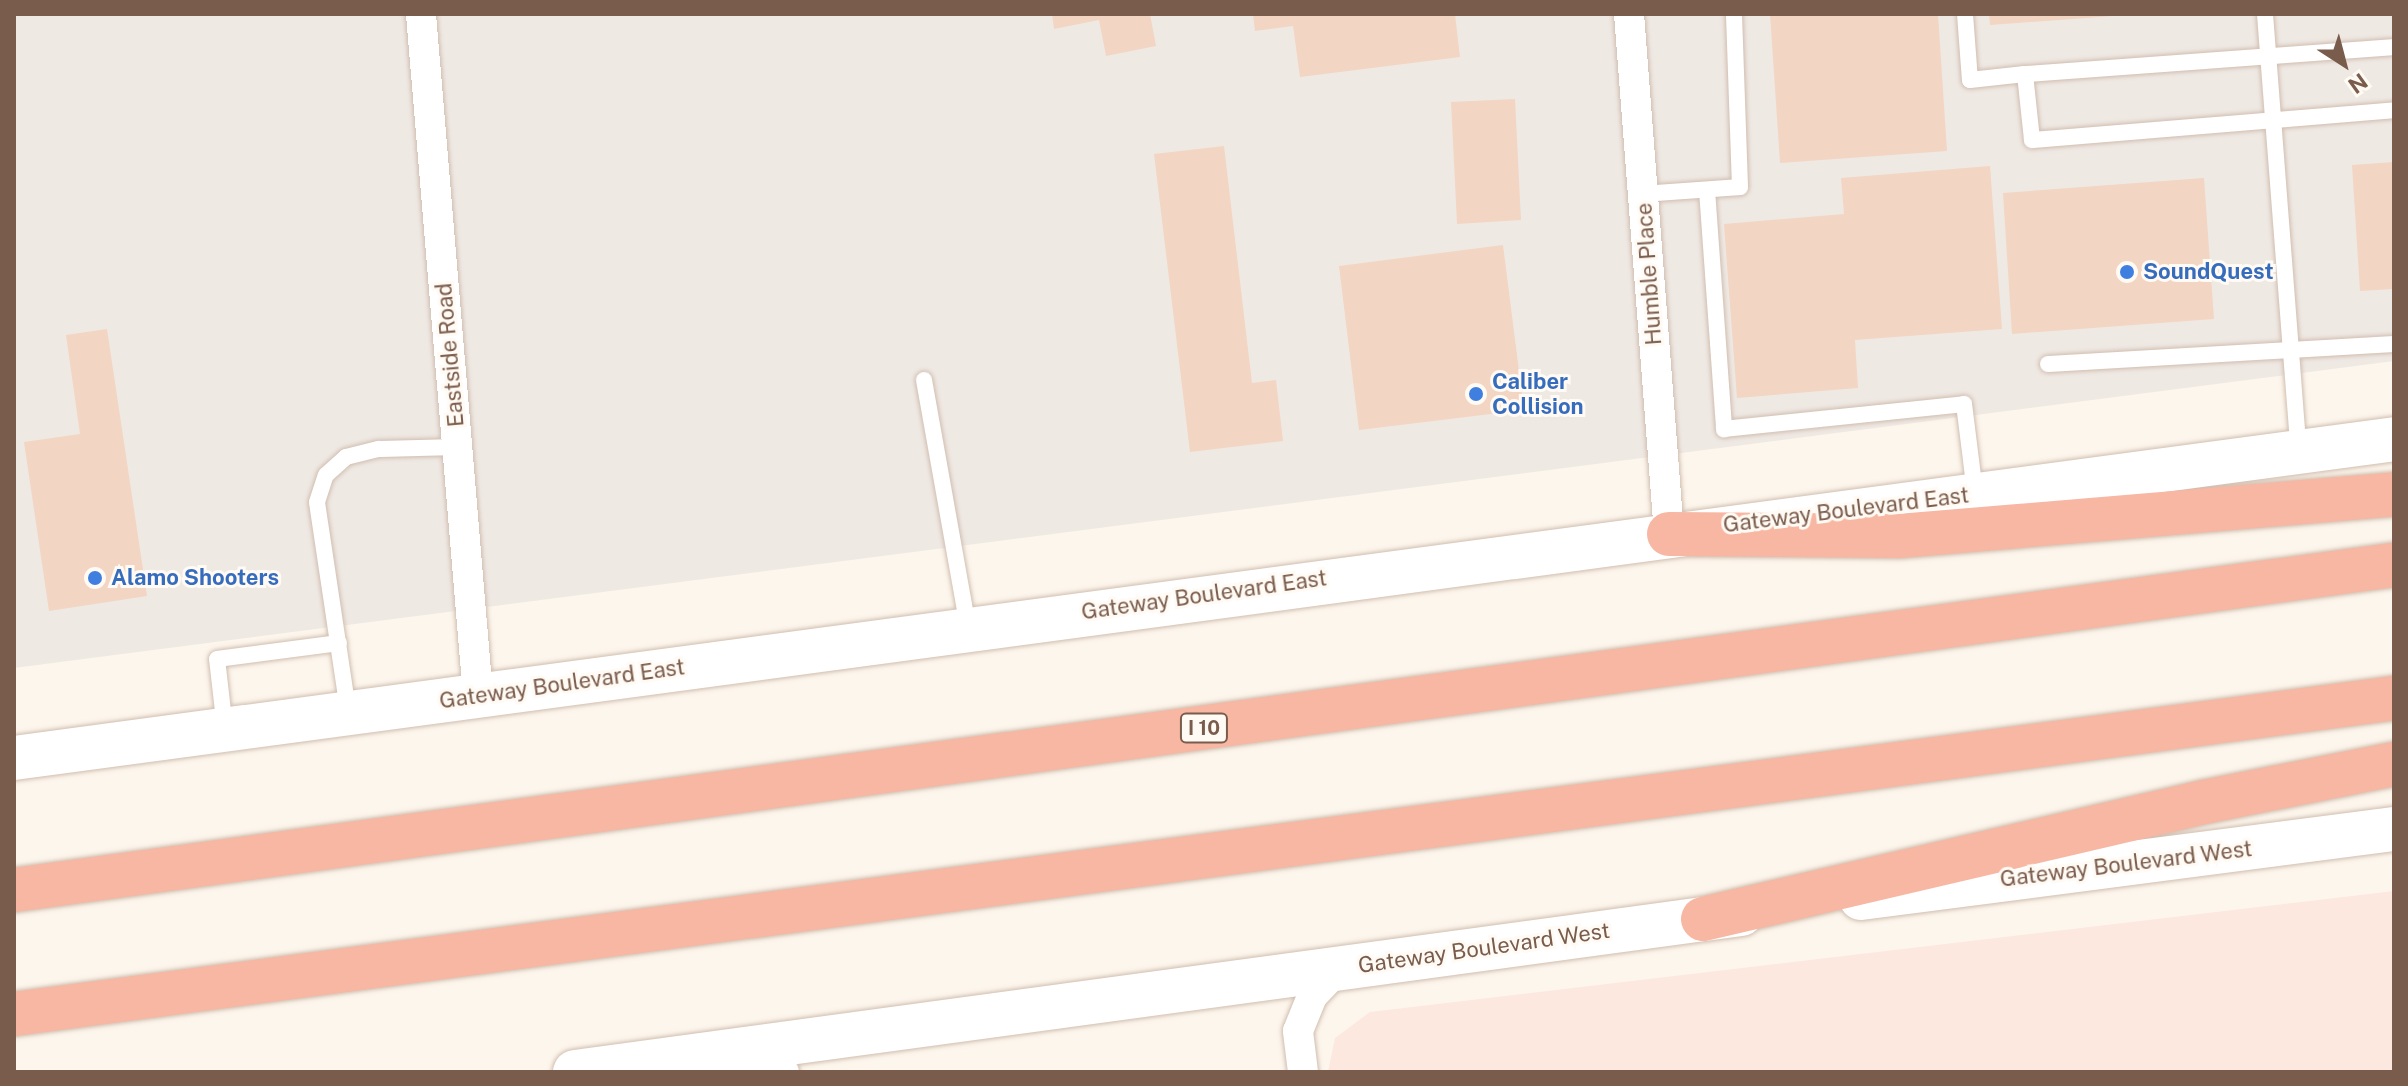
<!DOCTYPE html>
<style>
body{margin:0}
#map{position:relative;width:2408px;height:1086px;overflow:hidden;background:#fdf6ec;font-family:"Public Sans",sans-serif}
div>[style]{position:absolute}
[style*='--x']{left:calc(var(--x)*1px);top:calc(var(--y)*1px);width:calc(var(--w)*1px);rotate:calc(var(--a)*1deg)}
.commercial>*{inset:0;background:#fde8e0}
.industrial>*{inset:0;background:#efe9e4}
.building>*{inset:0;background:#f3d5c3}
.roads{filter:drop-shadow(0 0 2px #d1beb0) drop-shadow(0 0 2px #d1beb0)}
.lane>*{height:16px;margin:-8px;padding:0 8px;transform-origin:8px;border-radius:8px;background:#fff}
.street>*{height:30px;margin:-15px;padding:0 15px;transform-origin:15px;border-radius:15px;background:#fff}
.secondary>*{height:44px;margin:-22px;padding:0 22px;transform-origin:22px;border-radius:22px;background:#fff}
.highway>*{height:44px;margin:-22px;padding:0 22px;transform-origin:22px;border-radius:22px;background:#f7b7a3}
.dots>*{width:22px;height:22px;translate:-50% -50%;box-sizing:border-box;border:4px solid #fffaf3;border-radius:50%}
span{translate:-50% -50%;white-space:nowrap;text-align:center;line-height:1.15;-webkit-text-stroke:6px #fffaf3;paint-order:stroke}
.shield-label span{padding:2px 6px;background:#fffaf3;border:2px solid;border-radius:6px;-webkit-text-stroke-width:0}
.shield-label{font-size:20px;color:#7a5c4d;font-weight:700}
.shop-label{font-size:22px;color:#366cbe;font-weight:700}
.left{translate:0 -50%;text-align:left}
.street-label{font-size:22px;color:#7a5c4d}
.frame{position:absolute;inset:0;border:16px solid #7a5c4d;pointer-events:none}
.north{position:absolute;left:2304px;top:24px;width:80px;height:80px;-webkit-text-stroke:6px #fffaf3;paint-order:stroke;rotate:144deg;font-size:22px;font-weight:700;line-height:32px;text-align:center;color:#7a5c4d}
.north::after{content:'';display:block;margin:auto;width:28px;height:36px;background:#7a5c4d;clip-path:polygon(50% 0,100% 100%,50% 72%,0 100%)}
</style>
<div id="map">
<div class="commercial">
<i style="clip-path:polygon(2394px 891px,2394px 1072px,1328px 1072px,1335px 1038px,1370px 1012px)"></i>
</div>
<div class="industrial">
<i style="clip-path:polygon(14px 14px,2394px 14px,2394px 361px,14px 668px)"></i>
</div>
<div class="building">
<i style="clip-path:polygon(1052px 14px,1150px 14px,1156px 46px,1106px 56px,1099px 20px,1054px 29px)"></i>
<i style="clip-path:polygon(1253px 14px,1455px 14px,1460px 57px,1300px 77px,1293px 26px,1255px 31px)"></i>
<i style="clip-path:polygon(1770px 14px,1938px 14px,1947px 151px,1780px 163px)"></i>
<i style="clip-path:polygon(1989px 14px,2112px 14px,2113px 16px,1990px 25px)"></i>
<i style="clip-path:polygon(1515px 99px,1521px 220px,1457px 224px,1451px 102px)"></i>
<i style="clip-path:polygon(1224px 146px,1252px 383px,1276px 380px,1283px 441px,1190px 452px,1154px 154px)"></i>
<i style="clip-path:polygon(2394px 162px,2394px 289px,2360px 291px,2352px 165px)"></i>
<i style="clip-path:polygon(1990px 166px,2002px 329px,1855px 340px,1858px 388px,1737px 398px,1724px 224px,1844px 214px,1841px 178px)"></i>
<i style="clip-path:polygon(2204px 178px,2214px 319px,2012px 334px,2003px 193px)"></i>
<i style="clip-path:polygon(1503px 245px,1524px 410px,1359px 430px,1339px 266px)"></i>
<i style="clip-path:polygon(107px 329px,147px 596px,49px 611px,24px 442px,80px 434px,66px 335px)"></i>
</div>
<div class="roads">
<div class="lane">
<i style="--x:1965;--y:14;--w:66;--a:85.7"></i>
<i style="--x:1970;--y:80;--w:55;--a:-6.2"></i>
<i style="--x:2265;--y:14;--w:438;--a:85.6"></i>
<i style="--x:2394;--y:47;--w:370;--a:175.8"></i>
<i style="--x:2025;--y:74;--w:66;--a:83.9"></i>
<i style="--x:2032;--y:140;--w:363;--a:-4.7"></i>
<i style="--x:1707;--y:190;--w:240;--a:85.9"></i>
<i style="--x:1724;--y:429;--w:241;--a:-5.9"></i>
<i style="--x:1964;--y:404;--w:89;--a:82.9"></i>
<i style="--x:1643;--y:194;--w:97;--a:-4.1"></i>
<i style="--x:1740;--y:187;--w:173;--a:-92"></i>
<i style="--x:2048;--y:364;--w:347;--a:-3.3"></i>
<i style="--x:924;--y:380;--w:251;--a:79.9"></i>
<i style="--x:348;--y:710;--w:210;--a:-98.5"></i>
<i style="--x:317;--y:502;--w:28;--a:-72"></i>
<i style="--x:326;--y:475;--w:27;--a:-42"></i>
<i style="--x:346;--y:457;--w:34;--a:-14"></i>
<i style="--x:379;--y:449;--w:79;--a:-1.5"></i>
<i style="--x:225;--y:729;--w:70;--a:-96.5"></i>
<i style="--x:217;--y:659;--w:123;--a:-7.5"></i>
</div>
<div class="street">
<i style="--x:421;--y:14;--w:684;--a:85.22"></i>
<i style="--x:1629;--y:14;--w:522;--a:85.6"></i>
<i style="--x:709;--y:1069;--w:75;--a:2.3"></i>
<i style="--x:1303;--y:1072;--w:41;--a:-97"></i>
<i style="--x:1298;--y:1031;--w:38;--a:-68"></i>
<i style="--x:1312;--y:996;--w:39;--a:-46"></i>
</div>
<div class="secondary">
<i style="--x:14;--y:758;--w:2401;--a:-7.63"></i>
<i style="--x:1861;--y:898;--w:537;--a:-7.38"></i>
<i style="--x:575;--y:1072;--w:1177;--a:-7.72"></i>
</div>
<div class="highway">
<i style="--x:1669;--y:534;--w:230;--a:0.5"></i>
<i style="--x:1899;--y:536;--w:497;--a:-4.8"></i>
<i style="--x:14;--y:890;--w:2402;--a:-7.78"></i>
<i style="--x:1703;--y:919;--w:514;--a:-13.14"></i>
<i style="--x:2204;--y:802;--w:194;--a:-11.3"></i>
<i style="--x:14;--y:1014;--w:2401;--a:-7.56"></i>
</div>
</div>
<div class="dots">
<i style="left:2127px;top:272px;background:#3f7fe0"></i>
<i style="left:1476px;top:394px;background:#3f7fe0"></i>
<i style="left:95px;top:578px;background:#3f7fe0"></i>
</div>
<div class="shield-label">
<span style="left:1204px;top:728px">I 10</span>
</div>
<div class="shop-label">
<span class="left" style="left:2143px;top:272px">SoundQuest</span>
<span class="left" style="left:1492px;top:394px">Caliber<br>Collision</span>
<span class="left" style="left:111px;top:578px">Alamo Shooters</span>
</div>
<div class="street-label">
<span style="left:1649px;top:274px;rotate:-94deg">Humble Place</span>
<span style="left:450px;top:355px;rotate:-95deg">Eastside Road</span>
<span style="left:1846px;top:510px;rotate:-7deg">Gateway Boulevard East</span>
<span style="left:1204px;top:595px;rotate:-8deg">Gateway Boulevard East</span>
<span style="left:562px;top:684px;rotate:-8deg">Gateway Boulevard East</span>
<span style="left:2126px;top:864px;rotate:-7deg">Gateway Boulevard West</span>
<span style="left:1484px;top:948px;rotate:-8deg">Gateway Boulevard West</span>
</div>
<div class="frame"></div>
<div class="north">N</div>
</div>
